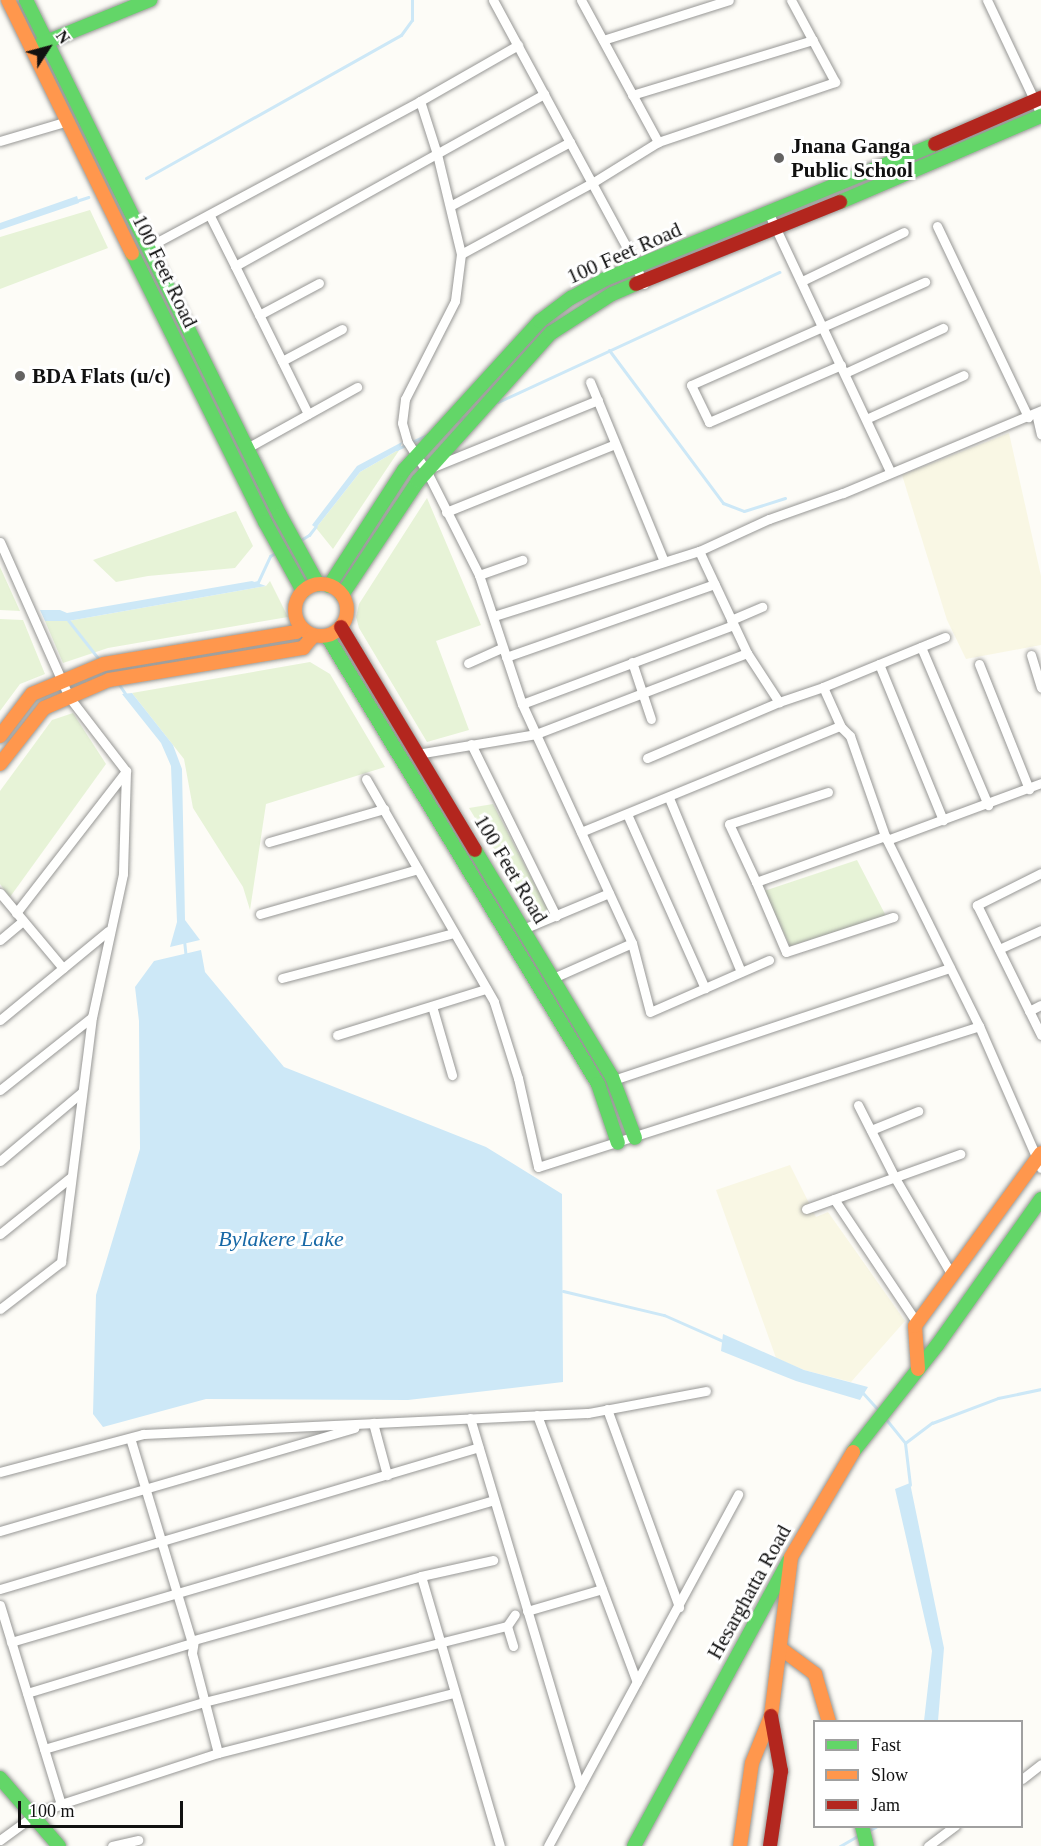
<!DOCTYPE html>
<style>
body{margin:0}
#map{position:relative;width:1041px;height:1846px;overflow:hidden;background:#fdfcf7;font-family:Georgia,serif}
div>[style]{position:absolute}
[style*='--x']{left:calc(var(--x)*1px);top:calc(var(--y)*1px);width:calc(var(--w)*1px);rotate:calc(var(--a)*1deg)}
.farmland>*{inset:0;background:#f9f7e4}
.green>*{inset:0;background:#e7f3d7}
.water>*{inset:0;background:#cde8f7}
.stream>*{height:3px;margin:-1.5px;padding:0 1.5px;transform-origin:1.5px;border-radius:1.5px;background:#cde8f7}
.roads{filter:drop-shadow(0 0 2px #979795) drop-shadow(0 0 2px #979795)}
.street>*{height:9px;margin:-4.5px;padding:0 4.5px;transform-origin:4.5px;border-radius:4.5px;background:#fffffe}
.fast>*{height:14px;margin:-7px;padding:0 7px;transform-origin:7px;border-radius:7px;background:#63d668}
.slow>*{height:14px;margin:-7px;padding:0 7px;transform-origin:7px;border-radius:7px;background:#ff974d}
.slow>.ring{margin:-7px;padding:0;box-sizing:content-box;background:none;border:14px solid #ff974d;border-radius:50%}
.jam>*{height:14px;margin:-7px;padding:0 7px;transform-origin:7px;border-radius:7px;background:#b3261e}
.dots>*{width:16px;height:16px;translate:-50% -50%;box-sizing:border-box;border:3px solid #fff;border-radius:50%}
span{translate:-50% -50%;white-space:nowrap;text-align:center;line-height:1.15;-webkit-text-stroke:6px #fff;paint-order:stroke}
.poi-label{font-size:21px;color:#111;font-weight:700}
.left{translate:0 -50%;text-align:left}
.street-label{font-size:21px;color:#111}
.water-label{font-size:22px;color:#1768a6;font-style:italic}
.legend{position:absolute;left:813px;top:1720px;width:210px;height:108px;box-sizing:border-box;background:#fff;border:2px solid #a0a0a0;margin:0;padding:8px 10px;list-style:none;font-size:18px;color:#111}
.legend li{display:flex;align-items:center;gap:12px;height:30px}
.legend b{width:30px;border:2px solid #a0a0a0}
.north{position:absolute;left:18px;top:18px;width:60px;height:60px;-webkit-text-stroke:4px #fff;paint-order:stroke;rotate:54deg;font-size:16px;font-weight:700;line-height:24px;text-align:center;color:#111}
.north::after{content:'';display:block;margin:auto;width:21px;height:27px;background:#111;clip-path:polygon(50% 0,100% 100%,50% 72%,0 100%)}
.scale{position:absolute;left:18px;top:1801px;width:165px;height:27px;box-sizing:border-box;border:3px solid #111;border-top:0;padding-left:8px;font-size:18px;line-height:21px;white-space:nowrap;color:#111;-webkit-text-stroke:4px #fff;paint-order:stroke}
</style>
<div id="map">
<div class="farmland">
<i style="clip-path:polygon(1009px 433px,1041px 576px,1041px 645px,966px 659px,947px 620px,902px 475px)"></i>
<i style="clip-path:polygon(790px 1165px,816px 1217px,828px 1212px,905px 1321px,851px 1382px,804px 1370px,776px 1358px,716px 1190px)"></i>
</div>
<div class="green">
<i style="clip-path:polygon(90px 210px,108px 248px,0 289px,0 237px)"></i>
<i style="clip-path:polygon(400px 449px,333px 549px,316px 528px,360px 472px)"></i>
<i style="clip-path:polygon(427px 498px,481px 625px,436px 641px,469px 730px,427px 742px,359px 628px,356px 617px,359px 604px)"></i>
<i style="clip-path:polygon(236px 511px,253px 546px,235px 568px,148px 576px,116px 582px,93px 560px)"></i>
<i style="clip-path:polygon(0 567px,20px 611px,0 610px)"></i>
<i style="clip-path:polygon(270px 581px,288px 617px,108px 648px,63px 663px,45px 621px,68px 621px,266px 586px)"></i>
<i style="clip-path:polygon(0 619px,23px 620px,45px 674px,20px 684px,0 711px)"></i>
<i style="clip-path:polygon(310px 662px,330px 674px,385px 767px,266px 804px,250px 910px,243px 887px,193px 808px,184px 759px,132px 693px)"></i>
<i style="clip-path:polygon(73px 713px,106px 764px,10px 897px,0 884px,0 791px,52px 720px)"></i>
<i style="clip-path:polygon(493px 804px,548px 910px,534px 915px,469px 808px)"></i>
<i style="clip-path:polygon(857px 860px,886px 916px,790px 946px,764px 891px)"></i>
</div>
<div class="water">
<i style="clip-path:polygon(77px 196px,79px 203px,0 230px,0 223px)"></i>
<i style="clip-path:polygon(402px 442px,400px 449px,360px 472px,316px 528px,312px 525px,357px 466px)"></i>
<i style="clip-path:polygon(252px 581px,266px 586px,68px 621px,45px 621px,40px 610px,60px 610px,67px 613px)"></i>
<i style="clip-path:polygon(132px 693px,173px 745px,182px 769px,185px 920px,200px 940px,170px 947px,177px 922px,171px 766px,161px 743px,122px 694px)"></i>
<i style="clip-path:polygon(201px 950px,205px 972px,284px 1067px,486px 1147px,562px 1194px,563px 1382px,408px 1400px,206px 1399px,103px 1427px,93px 1414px,96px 1295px,140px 1149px,139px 1021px,135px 987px,154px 961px)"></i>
<i style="clip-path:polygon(723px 1334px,804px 1370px,868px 1387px,860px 1400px,796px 1381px,721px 1351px)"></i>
<i style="clip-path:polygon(910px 1483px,944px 1648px,938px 1721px,924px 1721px,932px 1651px,895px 1489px)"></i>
</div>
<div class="stream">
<i style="--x:146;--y:178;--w:292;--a:-29.3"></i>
<i style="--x:401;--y:35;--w:19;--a:-54"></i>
<i style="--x:412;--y:20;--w:20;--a:-90"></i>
<i style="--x:76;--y:201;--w:13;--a:-18"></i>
<i style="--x:609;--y:350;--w:191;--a:53.3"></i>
<i style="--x:723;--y:503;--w:22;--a:21"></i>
<i style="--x:744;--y:511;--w:43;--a:-17.6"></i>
<i style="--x:498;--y:402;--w:310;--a:-24.8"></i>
<i style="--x:457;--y:421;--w:14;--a:-25"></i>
<i style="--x:397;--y:449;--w:35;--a:-25"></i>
<i style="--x:299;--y:541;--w:12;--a:-31"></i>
<i style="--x:309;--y:535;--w:11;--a:-52"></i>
<i style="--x:254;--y:583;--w:4;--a:-14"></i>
<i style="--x:258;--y:582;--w:29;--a:-65"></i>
<i style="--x:270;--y:556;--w:8;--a:-30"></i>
<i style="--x:68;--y:620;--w:53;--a:51.8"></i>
<i style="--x:118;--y:683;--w:14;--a:56"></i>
<i style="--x:184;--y:940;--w:18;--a:84"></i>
<i style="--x:563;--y:1291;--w:104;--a:13.4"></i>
<i style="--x:664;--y:1315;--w:64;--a:23.8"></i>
<i style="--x:862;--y:1392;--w:25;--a:48"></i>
<i style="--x:885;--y:1418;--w:32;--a:51"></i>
<i style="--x:905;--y:1443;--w:42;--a:83.2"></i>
<i style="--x:905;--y:1443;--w:34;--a:-37"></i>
<i style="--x:932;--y:1423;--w:71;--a:-20.7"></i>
<i style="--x:998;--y:1398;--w:44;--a:-11.8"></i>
<i style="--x:868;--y:1831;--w:10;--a:-29"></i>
<i style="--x:840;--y:1846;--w:22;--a:-30"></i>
</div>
<div class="roads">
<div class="street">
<i style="--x:493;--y:0;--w:280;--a:61.6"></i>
<i style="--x:626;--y:246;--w:42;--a:64.7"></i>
<i style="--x:581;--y:0;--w:162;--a:61.5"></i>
<i style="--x:987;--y:0;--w:126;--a:64.7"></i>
<i style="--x:603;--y:40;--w:132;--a:-17.6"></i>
<i style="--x:632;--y:95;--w:189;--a:-16.9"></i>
<i style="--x:420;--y:101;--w:56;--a:72.2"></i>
<i style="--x:437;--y:154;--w:103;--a:76.5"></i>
<i style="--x:461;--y:254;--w:149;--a:-28.5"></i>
<i style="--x:592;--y:183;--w:78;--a:-31.8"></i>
<i style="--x:658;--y:142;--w:187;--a:-18.7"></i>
<i style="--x:835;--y:82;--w:93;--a:-118.2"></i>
<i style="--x:0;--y:141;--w:71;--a:-16.4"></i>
<i style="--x:450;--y:206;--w:136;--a:-28.1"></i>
<i style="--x:769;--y:214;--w:284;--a:64.8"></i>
<i style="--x:210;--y:216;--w:56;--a:63.4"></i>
<i style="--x:235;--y:266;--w:354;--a:-29.1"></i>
<i style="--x:937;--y:226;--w:212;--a:64.5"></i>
<i style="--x:148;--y:247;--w:309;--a:-28.2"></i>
<i style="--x:420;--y:101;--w:113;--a:-29.7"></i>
<i style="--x:461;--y:254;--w:47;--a:97.3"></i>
<i style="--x:455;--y:301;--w:110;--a:117"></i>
<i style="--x:405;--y:399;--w:24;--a:97"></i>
<i style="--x:402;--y:423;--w:19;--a:74"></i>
<i style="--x:407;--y:441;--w:35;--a:57"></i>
<i style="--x:426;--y:470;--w:118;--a:63.2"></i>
<i style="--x:479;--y:575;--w:136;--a:71.6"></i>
<i style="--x:522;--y:704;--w:263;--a:65.3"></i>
<i style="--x:632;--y:943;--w:71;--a:75.4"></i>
<i style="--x:650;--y:1012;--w:130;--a:-23.6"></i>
<i style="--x:235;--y:266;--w:165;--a:63.7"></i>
<i style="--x:802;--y:281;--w:113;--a:-25.7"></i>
<i style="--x:259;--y:315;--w:68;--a:-28.1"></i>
<i style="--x:282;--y:361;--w:68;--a:-28.1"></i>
<i style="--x:841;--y:365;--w:144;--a:156.6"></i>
<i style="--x:709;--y:422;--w:41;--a:-115.9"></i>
<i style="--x:691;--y:385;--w:256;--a:-23.8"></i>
<i style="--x:845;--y:373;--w:108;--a:-24.7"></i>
<i style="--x:590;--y:382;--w:191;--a:67.6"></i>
<i style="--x:1036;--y:413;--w:22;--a:77"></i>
<i style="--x:866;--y:419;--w:107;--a:-24.2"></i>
<i style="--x:247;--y:448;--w:126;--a:-29"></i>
<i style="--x:433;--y:467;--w:178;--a:-22.1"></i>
<i style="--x:446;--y:512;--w:182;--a:-21.9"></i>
<i style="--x:0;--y:542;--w:170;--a:66"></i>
<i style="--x:69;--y:697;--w:93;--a:52.4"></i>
<i style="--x:126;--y:771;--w:103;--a:91.7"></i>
<i style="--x:123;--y:874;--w:146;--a:102.2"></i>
<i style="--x:92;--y:1017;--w:247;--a:97.2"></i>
<i style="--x:61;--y:1262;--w:77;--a:142.4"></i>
<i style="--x:699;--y:551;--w:113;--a:64.8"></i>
<i style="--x:747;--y:653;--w:59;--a:56.9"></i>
<i style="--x:779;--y:702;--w:46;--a:-18.8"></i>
<i style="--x:823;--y:687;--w:44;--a:65.8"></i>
<i style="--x:841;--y:727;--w:13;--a:45"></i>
<i style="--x:850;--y:736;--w:106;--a:70.7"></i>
<i style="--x:885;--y:836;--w:212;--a:63.7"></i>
<i style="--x:979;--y:1026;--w:155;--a:66.4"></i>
<i style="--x:479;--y:575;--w:46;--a:-19.2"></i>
<i style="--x:494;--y:616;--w:215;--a:-17.6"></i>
<i style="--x:699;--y:551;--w:77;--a:-24.6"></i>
<i style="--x:769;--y:519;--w:78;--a:-19.4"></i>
<i style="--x:843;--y:493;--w:215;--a:-22.7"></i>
<i style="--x:731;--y:620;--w:34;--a:-23"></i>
<i style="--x:921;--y:647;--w:172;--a:67"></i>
<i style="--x:1031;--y:655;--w:34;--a:73"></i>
<i style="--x:506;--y:657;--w:221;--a:-19.3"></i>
<i style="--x:632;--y:662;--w:60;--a:71.6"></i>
<i style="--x:468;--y:663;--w:37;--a:-24"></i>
<i style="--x:879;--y:664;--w:169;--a:67.7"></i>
<i style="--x:979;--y:664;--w:135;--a:68.2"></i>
<i style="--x:823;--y:687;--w:132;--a:-22.3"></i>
<i style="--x:522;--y:704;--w:225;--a:-20.5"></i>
<i style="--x:471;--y:744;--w:192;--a:63.7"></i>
<i style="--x:417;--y:754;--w:121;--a:-9.5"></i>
<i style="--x:536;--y:734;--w:226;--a:-21"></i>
<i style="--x:647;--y:758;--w:143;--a:-23"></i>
<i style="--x:366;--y:779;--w:257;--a:60.1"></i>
<i style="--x:494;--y:1002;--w:80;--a:72.5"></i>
<i style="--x:518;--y:1078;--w:91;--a:77.3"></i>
<i style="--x:538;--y:1167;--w:463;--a:-17.7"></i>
<i style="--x:828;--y:792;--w:104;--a:162.1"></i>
<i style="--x:729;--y:824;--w:64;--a:65"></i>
<i style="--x:756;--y:882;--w:137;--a:-19.6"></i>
<i style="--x:669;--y:798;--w:188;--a:67.5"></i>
<i style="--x:627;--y:814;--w:191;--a:65.9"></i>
<i style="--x:581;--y:832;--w:280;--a:-22.3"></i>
<i style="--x:887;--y:840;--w:164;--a:-20.3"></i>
<i style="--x:269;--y:842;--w:120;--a:-16"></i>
<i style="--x:1041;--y:873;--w:72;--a:153.4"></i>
<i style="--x:977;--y:905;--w:145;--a:63.8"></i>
<i style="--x:756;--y:882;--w:76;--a:66.8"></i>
<i style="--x:786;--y:952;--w:113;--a:-18.1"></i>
<i style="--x:0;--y:893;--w:98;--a:50"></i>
<i style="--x:16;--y:913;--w:180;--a:-52.2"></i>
<i style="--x:260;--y:914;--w:164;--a:-15.9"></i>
<i style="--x:523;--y:929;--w:93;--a:-22.7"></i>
<i style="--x:0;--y:940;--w:30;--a:-40"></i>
<i style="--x:999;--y:949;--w:46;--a:-24.3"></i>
<i style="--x:282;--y:978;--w:178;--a:-14.7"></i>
<i style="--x:553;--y:978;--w:86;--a:-23.9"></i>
<i style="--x:432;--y:1006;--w:72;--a:73.8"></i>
<i style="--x:1029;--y:1011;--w:13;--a:-27"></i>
<i style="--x:0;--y:1020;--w:140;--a:-39.5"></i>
<i style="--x:337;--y:1035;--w:156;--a:-17.2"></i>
<i style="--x:613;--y:1080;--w:355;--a:-18.4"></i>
<i style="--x:0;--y:1090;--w:117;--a:-38.4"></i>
<i style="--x:858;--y:1105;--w:82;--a:63.1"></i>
<i style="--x:895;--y:1178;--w:113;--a:59.6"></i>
<i style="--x:871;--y:1130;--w:51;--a:-22"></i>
<i style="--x:0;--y:1161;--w:107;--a:-40.1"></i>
<i style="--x:834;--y:1199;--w:149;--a:56.2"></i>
<i style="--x:806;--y:1209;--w:164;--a:-19.7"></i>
<i style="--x:0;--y:1234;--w:91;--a:-38.8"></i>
<i style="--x:607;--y:1409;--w:211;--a:70"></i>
<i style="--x:537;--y:1415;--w:285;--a:69.5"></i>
<i style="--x:470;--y:1418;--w:385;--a:73.4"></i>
<i style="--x:373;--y:1423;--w:54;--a:74.9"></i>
<i style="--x:0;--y:1472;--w:148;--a:-14.9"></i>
<i style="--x:143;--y:1434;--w:445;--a:-2.7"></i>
<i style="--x:588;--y:1413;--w:120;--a:-10.6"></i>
<i style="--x:0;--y:1531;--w:369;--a:-16.2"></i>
<i style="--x:421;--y:1576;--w:281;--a:73.7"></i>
<i style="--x:0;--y:1589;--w:499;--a:-16.5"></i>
<i style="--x:0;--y:1605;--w:208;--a:73"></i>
<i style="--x:527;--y:1611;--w:78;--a:-16.3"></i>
<i style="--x:507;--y:1626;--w:21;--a:73"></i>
<i style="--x:11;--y:1642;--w:503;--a:-16.38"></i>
<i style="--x:27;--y:1693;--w:172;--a:-16.9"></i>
<i style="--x:192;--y:1643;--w:214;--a:-106.8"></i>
<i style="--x:44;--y:1749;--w:167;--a:-16.4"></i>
<i style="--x:204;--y:1702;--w:312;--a:-14.1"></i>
<i style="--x:507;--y:1626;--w:14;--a:-56"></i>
<i style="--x:218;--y:1753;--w:103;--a:-104.6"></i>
<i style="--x:192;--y:1653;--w:13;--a:-81"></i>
<i style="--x:194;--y:1640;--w:236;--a:-15.7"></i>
<i style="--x:421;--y:1576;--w:74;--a:-12.5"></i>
<i style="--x:1022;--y:1779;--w:24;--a:-38"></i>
<i style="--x:0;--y:1840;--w:41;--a:-36"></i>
<i style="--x:33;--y:1816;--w:30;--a:-23"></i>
<i style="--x:61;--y:1804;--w:165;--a:-18"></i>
<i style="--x:218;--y:1753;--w:244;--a:-14.3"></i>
<i style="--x:112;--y:1846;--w:27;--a:-13"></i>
<i style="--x:548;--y:1846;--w:400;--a:-61.6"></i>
<i style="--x:928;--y:1846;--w:34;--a:-37"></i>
</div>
<div class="fast">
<i style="--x:26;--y:0;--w:574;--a:63.75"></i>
<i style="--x:280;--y:515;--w:79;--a:61.2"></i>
<i style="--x:41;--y:44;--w:118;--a:-22"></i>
<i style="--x:840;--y:202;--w:219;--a:-23.2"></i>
<i style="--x:132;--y:253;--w:300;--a:63.7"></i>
<i style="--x:265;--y:522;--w:79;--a:61.2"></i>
<i style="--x:329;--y:586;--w:138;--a:-57.1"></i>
<i style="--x:404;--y:470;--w:202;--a:-47.6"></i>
<i style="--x:540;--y:321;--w:39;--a:-37"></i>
<i style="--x:571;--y:298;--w:39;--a:-29"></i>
<i style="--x:605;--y:279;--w:357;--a:-22.2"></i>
<i style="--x:342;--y:595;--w:137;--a:-56.3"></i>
<i style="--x:418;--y:481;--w:199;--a:-48.1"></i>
<i style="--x:551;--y:333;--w:72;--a:-32.6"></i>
<i style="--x:612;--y:294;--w:26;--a:-23"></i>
<i style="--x:327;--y:636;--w:524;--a:58.83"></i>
<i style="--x:598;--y:1084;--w:62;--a:71.3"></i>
<i style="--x:475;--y:850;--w:265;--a:58.9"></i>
<i style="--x:612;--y:1077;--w:65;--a:69.3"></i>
<i style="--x:853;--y:1452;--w:137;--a:-51.8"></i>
<i style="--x:938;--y:1344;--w:178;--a:-54.6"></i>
<i style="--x:0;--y:1778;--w:90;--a:49.1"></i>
<i style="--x:862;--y:1826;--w:21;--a:76"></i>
<i style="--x:634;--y:1846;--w:325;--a:-61.5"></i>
</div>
<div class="slow">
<i style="--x:8;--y:0;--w:282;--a:63.9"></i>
<i class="ring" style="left:295px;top:584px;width:38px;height:38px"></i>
<i style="--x:0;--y:736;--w:53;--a:-52.7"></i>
<i style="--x:32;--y:694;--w:78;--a:-22.6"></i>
<i style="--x:104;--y:664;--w:195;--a:-9.5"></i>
<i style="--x:296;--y:632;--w:6;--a:-51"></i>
<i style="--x:0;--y:764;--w:71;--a:-51.8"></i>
<i style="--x:44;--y:708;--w:71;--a:-23.3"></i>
<i style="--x:109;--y:680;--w:197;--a:-9.4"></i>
<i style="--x:303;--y:648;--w:16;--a:-50"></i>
<i style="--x:918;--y:1369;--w:43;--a:-94"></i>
<i style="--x:915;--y:1326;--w:214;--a:-53.9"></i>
<i style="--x:780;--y:1648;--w:44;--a:36.6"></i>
<i style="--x:815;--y:1674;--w:50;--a:73.7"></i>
<i style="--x:740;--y:1846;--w:84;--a:-81.8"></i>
<i style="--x:752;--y:1763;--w:51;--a:-68"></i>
<i style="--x:771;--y:1716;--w:160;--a:-82.8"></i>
<i style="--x:791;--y:1557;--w:122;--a:-59.4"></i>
</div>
<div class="jam">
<i style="--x:935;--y:144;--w:116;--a:-23.5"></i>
<i style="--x:636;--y:284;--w:220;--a:-21.9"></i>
<i style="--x:341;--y:627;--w:260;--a:59"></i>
<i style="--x:770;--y:1846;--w:76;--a:-81.7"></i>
<i style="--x:781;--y:1771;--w:56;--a:-100.3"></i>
</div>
</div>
<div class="dots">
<i style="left:779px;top:158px;background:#646362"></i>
<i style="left:20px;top:376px;background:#646362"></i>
</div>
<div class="poi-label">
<span class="left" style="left:791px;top:158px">Jnana Ganga<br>Public School</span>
<span class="left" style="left:32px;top:376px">BDA Flats (u/c)</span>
</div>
<div class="street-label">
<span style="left:624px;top:253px;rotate:-24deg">100 Feet Road</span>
<span style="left:165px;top:271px;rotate:64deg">100 Feet Road</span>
<span style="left:511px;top:869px;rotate:59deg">100 Feet Road</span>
<span style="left:749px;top:1592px;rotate:-61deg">Hesarghatta Road</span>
</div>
<div class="water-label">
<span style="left:281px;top:1239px">Bylakere Lake</span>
</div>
<ul class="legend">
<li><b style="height:8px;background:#63d668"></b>Fast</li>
<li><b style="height:8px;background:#ff974d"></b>Slow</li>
<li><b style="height:8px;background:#b3261e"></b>Jam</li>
</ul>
<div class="north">N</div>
<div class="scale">100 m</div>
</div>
